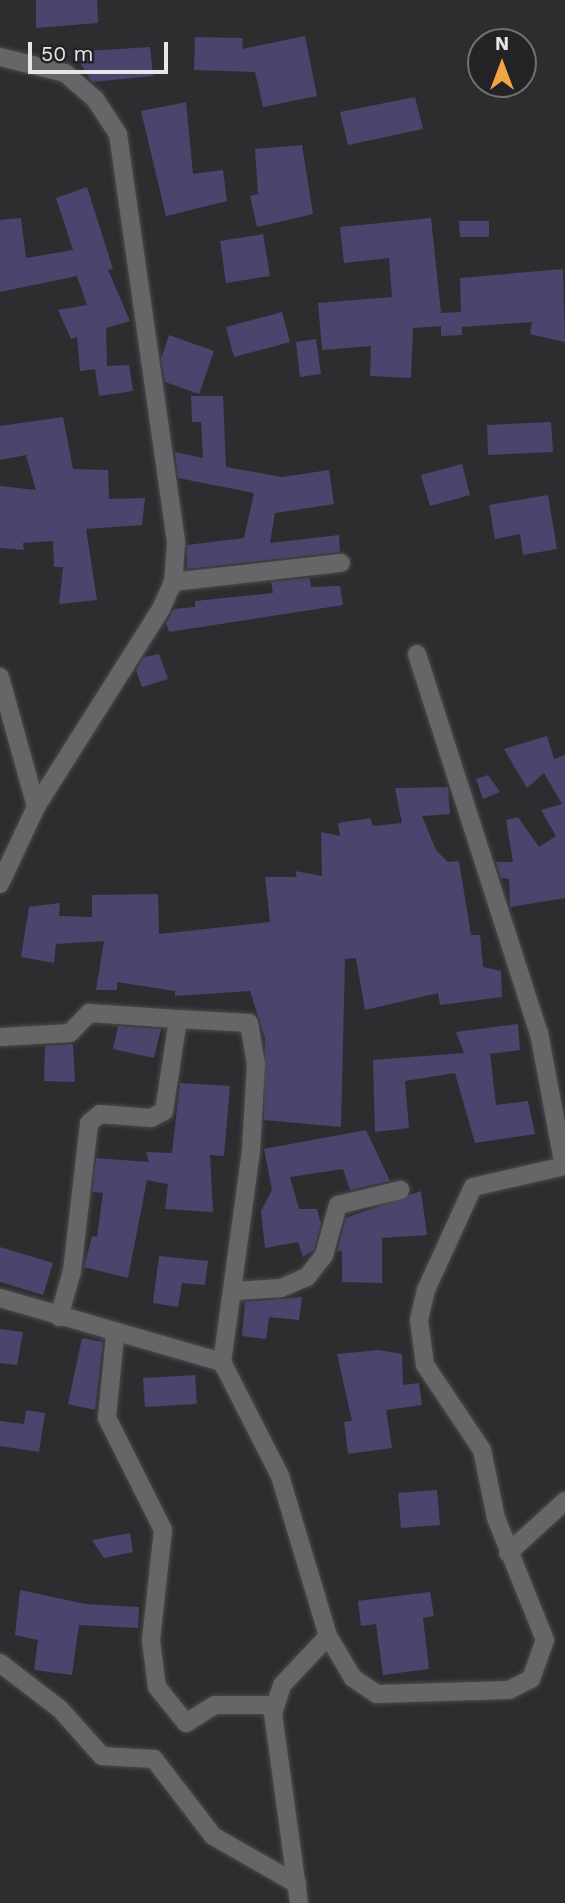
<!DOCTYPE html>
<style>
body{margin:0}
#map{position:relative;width:565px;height:1903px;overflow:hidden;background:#2d2d2f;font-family:"Work Sans",sans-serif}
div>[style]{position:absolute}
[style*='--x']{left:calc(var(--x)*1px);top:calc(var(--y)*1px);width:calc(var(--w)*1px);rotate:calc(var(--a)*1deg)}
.building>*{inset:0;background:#49456d}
.roads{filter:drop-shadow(0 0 2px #4b4b4d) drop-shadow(0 0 2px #4b4b4d)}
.street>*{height:18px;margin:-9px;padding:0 9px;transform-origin:9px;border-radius:9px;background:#666669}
span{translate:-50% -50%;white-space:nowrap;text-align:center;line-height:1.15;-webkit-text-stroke:6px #232325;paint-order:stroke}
.north{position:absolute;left:467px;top:28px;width:70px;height:70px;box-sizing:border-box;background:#232325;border:2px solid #717173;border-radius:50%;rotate:0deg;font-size:19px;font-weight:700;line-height:28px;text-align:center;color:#e6e6e8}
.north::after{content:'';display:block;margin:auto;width:24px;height:32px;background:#f3a443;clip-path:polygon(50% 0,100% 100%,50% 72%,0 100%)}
.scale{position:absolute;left:28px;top:42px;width:140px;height:32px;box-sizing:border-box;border:4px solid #e6e6e8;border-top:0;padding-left:9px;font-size:21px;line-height:24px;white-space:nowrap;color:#e6e6e8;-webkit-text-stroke:5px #232325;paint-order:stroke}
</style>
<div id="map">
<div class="building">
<i style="clip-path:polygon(36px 0,97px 0,98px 23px,36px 28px)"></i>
<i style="clip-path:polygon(305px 36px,317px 96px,263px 107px,255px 72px,194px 70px,195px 37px,243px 38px,242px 49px)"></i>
<i style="clip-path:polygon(150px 47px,153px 76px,92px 82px,73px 52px)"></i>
<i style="clip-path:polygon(415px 97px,423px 129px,348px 145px,340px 112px)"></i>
<i style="clip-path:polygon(186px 102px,193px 174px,223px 170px,227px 201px,166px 216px,141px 111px)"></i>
<i style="clip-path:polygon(302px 145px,313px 214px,257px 227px,250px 196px,258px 194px,255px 149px)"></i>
<i style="clip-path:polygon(87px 187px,113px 269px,108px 270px,130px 321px,106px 328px,107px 366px,129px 365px,133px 391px,99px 396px,95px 369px,80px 371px,77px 337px,71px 339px,58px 310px,87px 305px,77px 276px,0 292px,0 220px,21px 218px,26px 258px,73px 250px,56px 198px)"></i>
<i style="clip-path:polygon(431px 218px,441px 313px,461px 312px,460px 278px,563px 269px,565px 342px,530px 334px,532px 322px,462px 327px,462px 335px,441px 336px,441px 326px,413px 328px,411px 378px,370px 376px,371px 346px,322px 350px,318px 303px,392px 297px,389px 258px,344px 263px,340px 227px)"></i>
<i style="clip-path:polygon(459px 221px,489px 221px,489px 237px,460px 237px)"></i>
<i style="clip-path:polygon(263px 234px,270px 276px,226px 283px,220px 241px)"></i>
<i style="clip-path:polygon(282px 312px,290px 342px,234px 357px,226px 327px)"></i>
<i style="clip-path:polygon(169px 335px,214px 351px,199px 394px,165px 382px,161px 359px)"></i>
<i style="clip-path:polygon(316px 339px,321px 374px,300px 377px,296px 342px)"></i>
<i style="clip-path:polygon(191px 396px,223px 396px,226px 467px,282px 477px,329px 470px,334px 504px,275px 513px,270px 543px,339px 535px,340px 552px,187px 569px,187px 545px,244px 538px,254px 493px,178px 478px,175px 452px,203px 458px,201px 422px,192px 422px)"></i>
<i style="clip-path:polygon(63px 417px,73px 469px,108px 470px,109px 499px,145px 498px,142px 525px,86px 529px,97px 600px,59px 604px,63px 567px,54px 567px,53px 541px,23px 543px,24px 550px,0 548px,0 486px,36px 490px,26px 455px,0 460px,0 426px)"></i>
<i style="clip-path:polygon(551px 422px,553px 452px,488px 455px,487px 425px)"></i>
<i style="clip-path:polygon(462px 464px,470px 495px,430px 506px,421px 475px)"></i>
<i style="clip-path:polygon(548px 495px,557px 549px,523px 555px,520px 534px,495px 539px,489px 505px)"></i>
<i style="clip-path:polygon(310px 578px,311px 587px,340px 586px,343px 605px,169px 632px,166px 623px,174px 609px,195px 607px,195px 601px,273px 593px,271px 582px)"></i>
<i style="clip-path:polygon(159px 654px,168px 679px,142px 687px,136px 670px,144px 657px)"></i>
<i style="clip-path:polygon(547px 736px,554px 759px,565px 755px,565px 898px,510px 907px,509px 879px,501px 878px,496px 862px,513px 862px,506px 820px,518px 817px,539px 847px,556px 836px,541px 810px,562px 804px,544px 773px,527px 788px,504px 749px)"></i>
<i style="clip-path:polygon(488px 775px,500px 792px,483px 799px,476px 779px)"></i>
<i style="clip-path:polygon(448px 787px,450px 814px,422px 816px,436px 850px,448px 862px,459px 861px,471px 935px,480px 935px,483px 967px,501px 971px,502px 997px,440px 1005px,438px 993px,365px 1010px,356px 958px,345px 959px,341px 1127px,264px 1120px,265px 1038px,250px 991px,175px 996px,175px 991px,117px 982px,117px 990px,96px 990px,104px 941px,56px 944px,54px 963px,21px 957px,29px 907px,60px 903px,59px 916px,92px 917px,92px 895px,158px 894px,159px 934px,270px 922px,265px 877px,297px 877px,295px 871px,322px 876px,321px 832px,340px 836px,338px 823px,370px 818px,373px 826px,402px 823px,395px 788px)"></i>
<i style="clip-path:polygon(518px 1024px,520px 1050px,490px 1054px,496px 1105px,528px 1101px,535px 1134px,475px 1143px,455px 1073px,405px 1081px,409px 1128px,375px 1132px,373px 1060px,464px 1053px,456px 1032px)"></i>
<i style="clip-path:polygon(118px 1026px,161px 1029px,154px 1058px,113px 1049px)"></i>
<i style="clip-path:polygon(73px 1044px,75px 1082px,44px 1081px,45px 1046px)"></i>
<i style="clip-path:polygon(180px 1083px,230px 1086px,224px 1156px,210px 1155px,213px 1212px,165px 1209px,168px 1184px,147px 1180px,128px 1278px,84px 1267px,92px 1236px,97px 1237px,103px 1193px,92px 1192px,96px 1158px,149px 1162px,146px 1152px,172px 1153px)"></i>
<i style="clip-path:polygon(366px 1130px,390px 1181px,350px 1190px,343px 1169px,290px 1177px,299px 1209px,317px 1209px,321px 1224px,314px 1250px,303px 1257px,298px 1242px,265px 1248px,261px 1211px,272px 1190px,264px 1149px)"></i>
<i style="clip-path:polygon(421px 1191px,427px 1235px,382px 1238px,382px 1283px,342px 1282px,342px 1251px,337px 1252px,346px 1218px)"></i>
<i style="clip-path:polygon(0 1247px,53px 1263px,43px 1295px,0 1282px)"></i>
<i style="clip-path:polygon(159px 1256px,208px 1261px,205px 1285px,182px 1283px,178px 1307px,153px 1303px)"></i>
<i style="clip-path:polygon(302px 1297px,299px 1320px,269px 1317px,266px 1339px,242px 1336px,245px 1302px)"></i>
<i style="clip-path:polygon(0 1329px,23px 1332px,17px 1365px,0 1363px)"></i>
<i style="clip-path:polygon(82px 1338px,103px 1342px,95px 1410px,68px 1404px)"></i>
<i style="clip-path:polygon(379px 1350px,402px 1354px,403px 1385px,419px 1383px,422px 1405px,386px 1410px,392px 1448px,348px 1454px,344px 1422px,352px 1421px,337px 1354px)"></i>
<i style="clip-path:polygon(195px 1375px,197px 1404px,145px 1407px,143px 1378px)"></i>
<i style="clip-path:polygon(26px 1410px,45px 1413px,39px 1452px,0 1446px,0 1421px,24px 1424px)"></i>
<i style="clip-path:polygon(437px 1490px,440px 1525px,401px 1528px,398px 1493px)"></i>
<i style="clip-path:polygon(130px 1533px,133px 1552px,104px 1558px,92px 1540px)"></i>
<i style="clip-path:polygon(20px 1590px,86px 1604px,139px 1607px,138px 1628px,79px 1625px,72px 1675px,34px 1670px,38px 1640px,15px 1635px)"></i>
<i style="clip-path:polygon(430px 1592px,434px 1616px,423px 1618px,429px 1669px,383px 1675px,376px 1624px,361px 1626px,358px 1601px)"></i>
</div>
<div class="roads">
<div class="street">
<i style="--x:0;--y:57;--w:67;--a:13.8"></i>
<i style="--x:65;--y:73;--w:40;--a:41"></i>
<i style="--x:95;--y:99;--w:42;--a:56.7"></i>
<i style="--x:118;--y:134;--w:413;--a:81.9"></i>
<i style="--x:176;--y:543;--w:39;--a:94"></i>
<i style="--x:173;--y:582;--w:30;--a:114"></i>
<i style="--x:161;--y:609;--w:234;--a:122.3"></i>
<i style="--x:36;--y:807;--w:85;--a:115.1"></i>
<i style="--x:173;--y:582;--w:169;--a:-6.5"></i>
<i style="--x:417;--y:654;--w:398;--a:72.2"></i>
<i style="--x:539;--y:1033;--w:135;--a:79.4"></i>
<i style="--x:0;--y:677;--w:135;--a:74.5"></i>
<i style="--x:0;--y:1037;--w:70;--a:-3.3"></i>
<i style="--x:70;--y:1033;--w:28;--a:-46"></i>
<i style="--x:89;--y:1013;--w:89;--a:3.9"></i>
<i style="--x:236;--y:1291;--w:45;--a:-3.8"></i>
<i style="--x:281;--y:1288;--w:28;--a:-23"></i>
<i style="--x:307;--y:1277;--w:28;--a:-52"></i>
<i style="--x:324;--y:1255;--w:52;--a:-74.4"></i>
<i style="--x:338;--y:1205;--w:64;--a:-13.6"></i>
<i style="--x:0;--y:1298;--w:231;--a:16.1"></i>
<i style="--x:59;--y:1317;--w:48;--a:-74.2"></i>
<i style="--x:72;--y:1271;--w:149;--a:-83.4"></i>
<i style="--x:89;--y:1123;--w:14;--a:-39"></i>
<i style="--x:100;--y:1114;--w:51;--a:4.5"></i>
<i style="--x:151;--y:1118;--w:15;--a:-28"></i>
<i style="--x:164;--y:1111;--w:93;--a:-81.3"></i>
<i style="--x:178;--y:1019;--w:71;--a:3.2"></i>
<i style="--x:249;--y:1023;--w:42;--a:80.3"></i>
<i style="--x:256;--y:1064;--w:87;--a:93.3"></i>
<i style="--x:251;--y:1151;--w:213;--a:97.8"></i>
<i style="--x:222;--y:1362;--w:128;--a:63"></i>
<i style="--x:280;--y:1476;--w:167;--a:73.3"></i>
<i style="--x:328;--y:1636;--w:49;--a:59.2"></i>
<i style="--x:353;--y:1678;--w:29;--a:34"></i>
<i style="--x:377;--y:1694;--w:132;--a:-1.7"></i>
<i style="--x:509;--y:1690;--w:25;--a:-27"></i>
<i style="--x:531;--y:1679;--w:41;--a:-70.3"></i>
<i style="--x:545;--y:1640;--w:131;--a:-111.9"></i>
<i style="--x:496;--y:1518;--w:69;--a:-101.6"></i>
<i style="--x:482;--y:1450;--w:102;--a:-123.8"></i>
<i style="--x:425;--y:1365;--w:45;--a:-97.6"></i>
<i style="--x:419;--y:1320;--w:31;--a:-77"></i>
<i style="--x:426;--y:1290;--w:113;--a:-65.5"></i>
<i style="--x:473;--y:1187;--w:94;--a:-12.9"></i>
<i style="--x:115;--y:1336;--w:82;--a:95.6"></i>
<i style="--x:107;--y:1418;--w:125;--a:63.4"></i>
<i style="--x:163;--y:1530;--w:112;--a:96.2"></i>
<i style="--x:151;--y:1641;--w:46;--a:82.6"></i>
<i style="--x:157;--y:1687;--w:46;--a:51.1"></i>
<i style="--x:186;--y:1723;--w:34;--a:-32"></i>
<i style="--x:215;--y:1705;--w:61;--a:0"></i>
<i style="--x:508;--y:1553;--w:77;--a:-42.4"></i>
<i style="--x:0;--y:1663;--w:76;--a:37.5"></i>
<i style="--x:60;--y:1709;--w:63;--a:48.2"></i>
<i style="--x:102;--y:1756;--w:52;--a:3.3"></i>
<i style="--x:154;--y:1759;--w:97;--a:52.5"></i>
<i style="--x:213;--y:1836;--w:97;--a:29.7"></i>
<i style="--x:299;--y:1903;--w:192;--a:-97.8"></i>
<i style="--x:273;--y:1713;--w:29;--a:-72"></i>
<i style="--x:282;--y:1685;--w:67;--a:-46.8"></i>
</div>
</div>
<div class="north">N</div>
<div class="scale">50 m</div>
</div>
